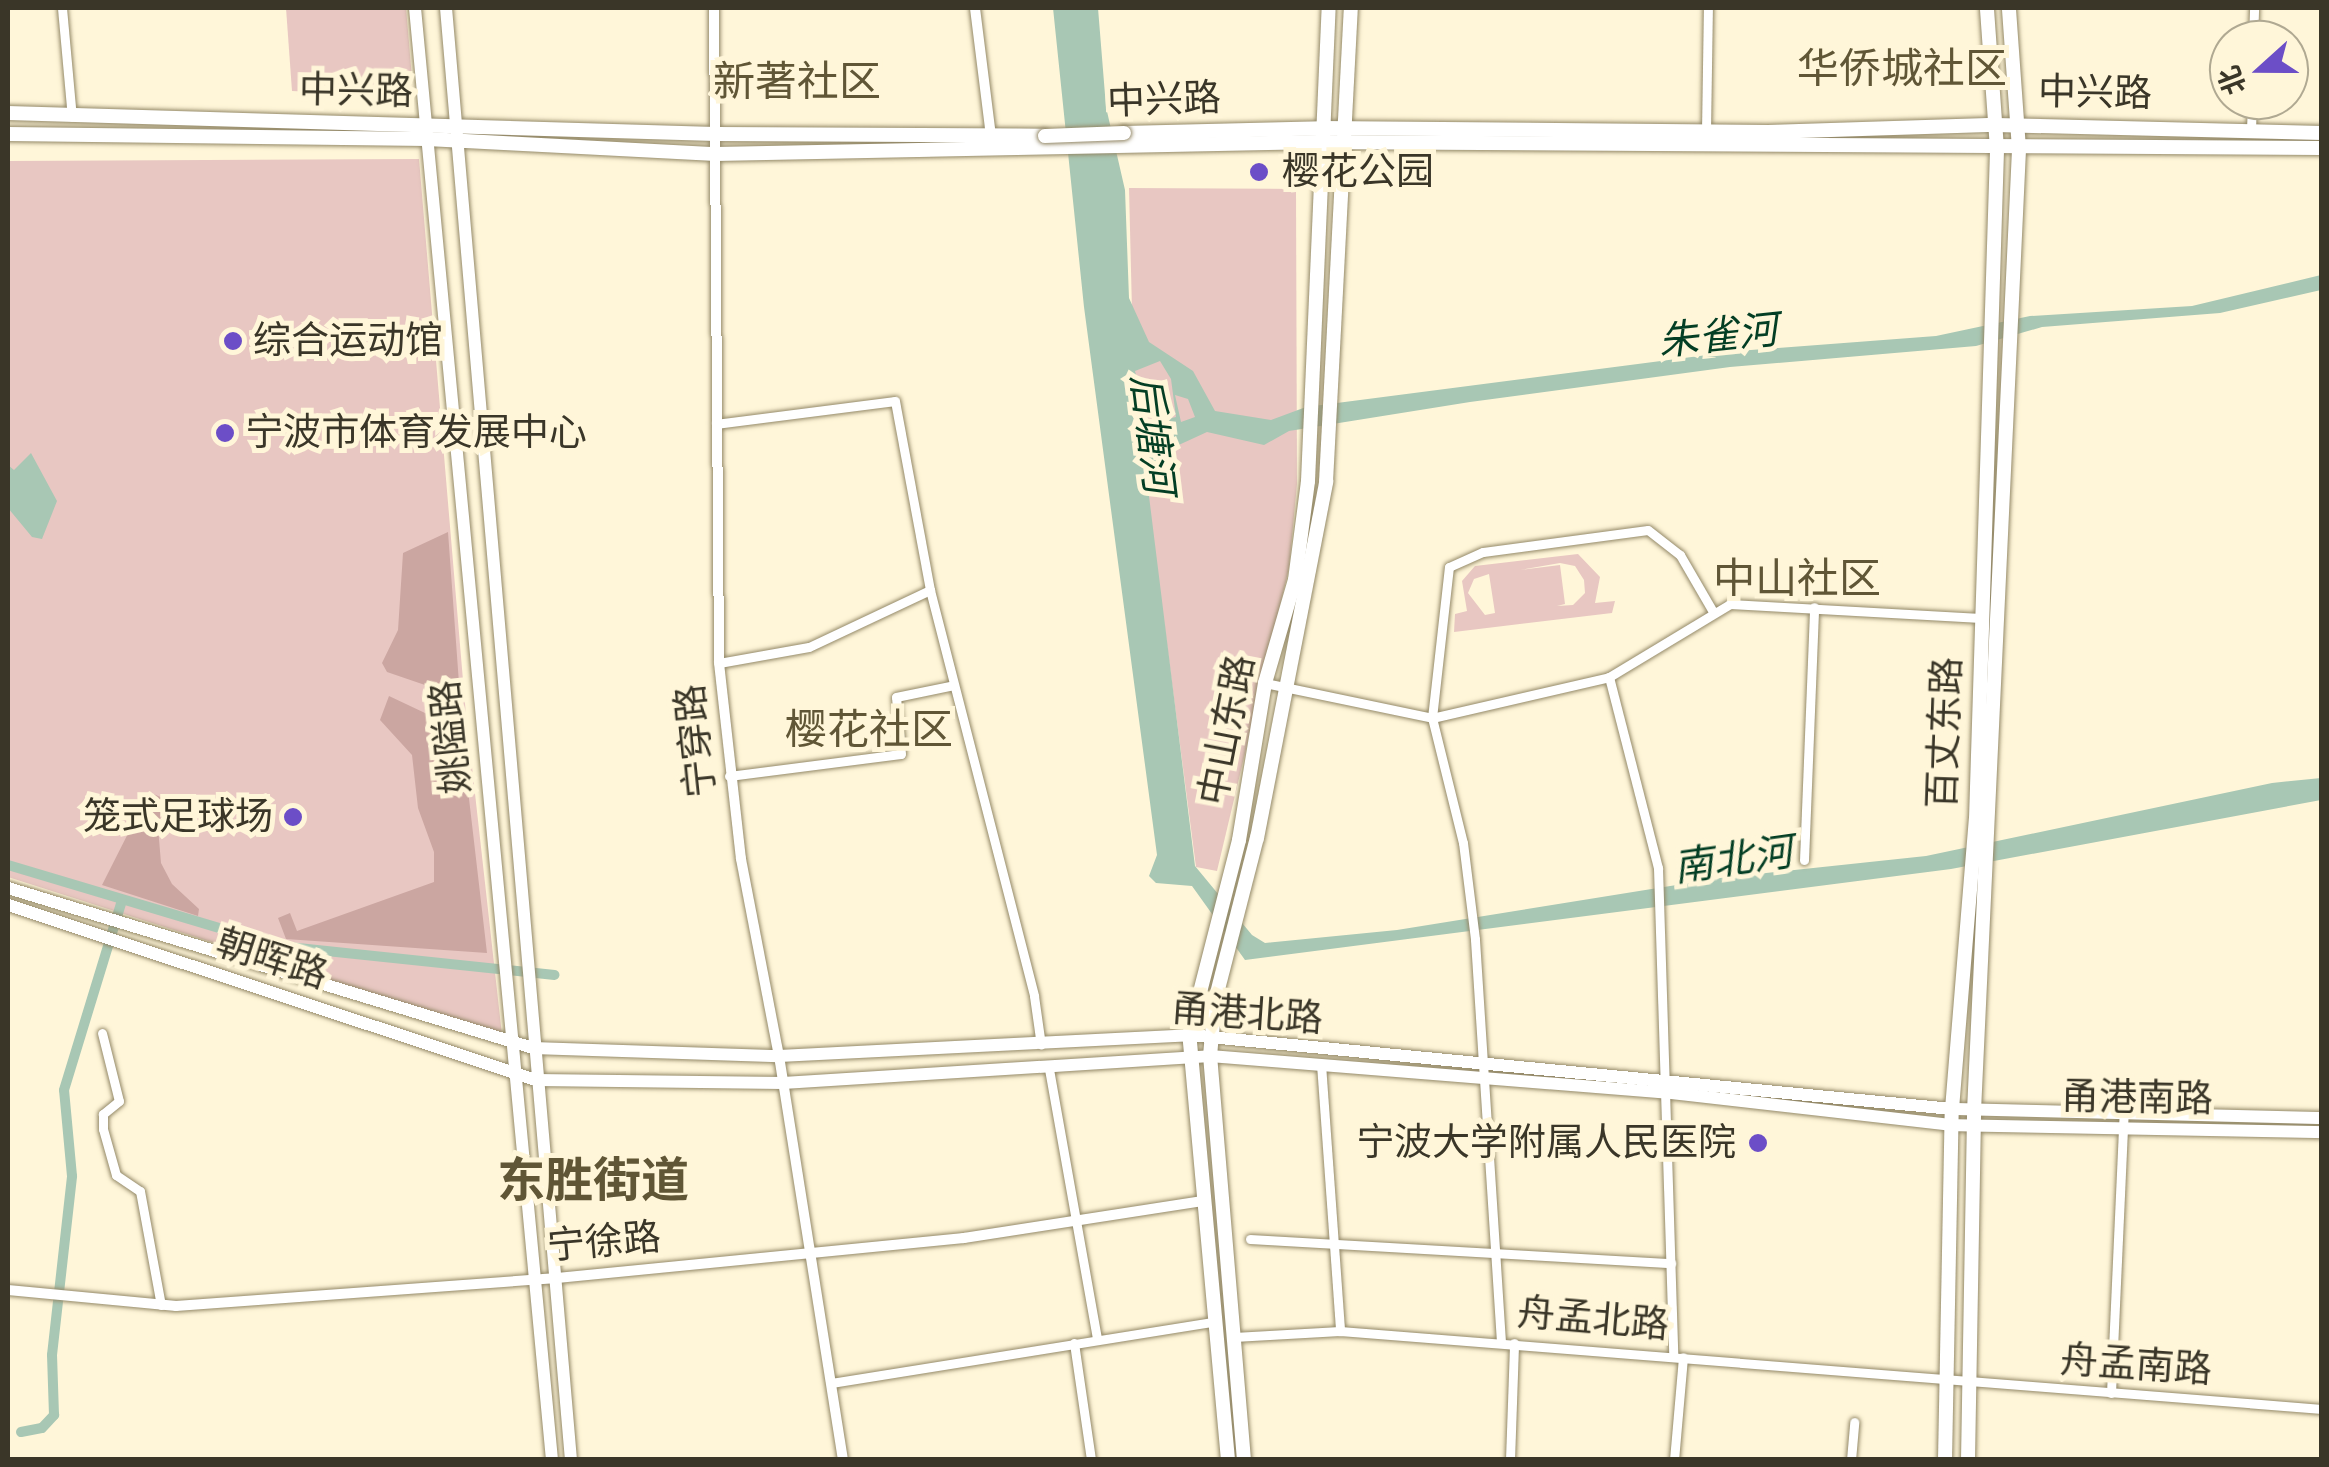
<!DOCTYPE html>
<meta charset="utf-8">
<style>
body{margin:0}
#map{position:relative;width:2329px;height:1467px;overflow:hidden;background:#fff6d9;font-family:Karla,"Noto Sans SC",sans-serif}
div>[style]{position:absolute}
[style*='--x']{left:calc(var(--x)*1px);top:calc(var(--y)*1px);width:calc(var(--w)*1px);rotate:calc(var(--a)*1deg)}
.green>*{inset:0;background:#e8c7c2}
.forest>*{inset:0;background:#cba6a1}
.water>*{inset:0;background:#a8c7b4}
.canal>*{height:10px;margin:-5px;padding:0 5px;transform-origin:5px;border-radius:5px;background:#a8c7b4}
.roads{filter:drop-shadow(0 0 2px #948968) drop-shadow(0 0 2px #948968)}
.minor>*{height:9px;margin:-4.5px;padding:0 4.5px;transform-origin:4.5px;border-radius:4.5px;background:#fff}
.tertiary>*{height:10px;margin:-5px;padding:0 5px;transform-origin:5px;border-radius:5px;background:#fff}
.secondary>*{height:12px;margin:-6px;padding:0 6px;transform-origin:6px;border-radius:6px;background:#fff}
.primary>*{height:14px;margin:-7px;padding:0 7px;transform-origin:7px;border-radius:7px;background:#fff}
.bridges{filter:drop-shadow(0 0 2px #948968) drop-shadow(0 0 2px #948968)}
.primary-bridge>*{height:14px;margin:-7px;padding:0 7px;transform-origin:7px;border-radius:7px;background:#fff}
.dots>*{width:28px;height:28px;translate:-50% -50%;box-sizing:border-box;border:5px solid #fff6d9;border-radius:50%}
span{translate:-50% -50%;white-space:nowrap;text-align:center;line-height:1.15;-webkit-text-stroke:10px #fff6d9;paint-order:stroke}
.street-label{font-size:38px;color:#3a3628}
.poi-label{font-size:38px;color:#3a3628}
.left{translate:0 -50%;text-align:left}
.right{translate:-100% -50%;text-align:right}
.water-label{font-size:40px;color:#033e24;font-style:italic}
.quarter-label{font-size:42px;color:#605636}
.district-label{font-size:48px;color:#605636;font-weight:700}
.frame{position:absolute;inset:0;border:10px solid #3a3628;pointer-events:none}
.north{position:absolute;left:2209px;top:20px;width:100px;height:100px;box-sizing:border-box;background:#fff6d9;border:2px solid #b0a992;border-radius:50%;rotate:249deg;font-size:28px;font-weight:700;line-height:40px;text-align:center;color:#3a3628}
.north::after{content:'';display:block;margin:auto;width:35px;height:45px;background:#6c4ec7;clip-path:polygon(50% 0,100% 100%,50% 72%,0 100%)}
</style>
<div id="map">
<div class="green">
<i style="clip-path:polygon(286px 8px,406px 8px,412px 78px,388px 96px,292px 91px)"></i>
<i style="clip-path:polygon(419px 159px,465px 704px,502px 1035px,8px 877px,8px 161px)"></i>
<i style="clip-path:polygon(1129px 188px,1296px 189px,1297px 484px,1289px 568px,1217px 871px,1196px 867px,1134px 393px)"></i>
<i style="clip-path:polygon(evenodd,1578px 554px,1600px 577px,1595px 603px,1615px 601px,1612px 613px,1454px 632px,1455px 614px,1467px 611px,1462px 581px,1475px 566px,1578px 554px,1560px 563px,1575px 566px,1584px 580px,1585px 593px,1573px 605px,1557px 606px,1565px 604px,1560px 565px,1520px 570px,1560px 563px,1578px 554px,1489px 574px,1495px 613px,1485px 615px,1468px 593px,1474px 579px,1489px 574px)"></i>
</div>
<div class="forest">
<i style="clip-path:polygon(448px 532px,460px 697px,387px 672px,382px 663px,398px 630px,403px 553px)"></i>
<i style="clip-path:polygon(389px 696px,461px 730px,487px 953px,286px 939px,278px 918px,290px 913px,297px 931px,434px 882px,434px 852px,418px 808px,412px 755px,380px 720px)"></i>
<i style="clip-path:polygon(149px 792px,165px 799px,158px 827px,161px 863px,172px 884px,199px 909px,198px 916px,102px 885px)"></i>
</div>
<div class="water">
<i style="clip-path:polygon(evenodd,1053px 8px,1098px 8px,1106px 107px,1125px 190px,1129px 298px,1149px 342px,1193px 371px,1215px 411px,1271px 420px,1306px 407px,1738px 351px,1936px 336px,2030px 316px,2192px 306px,2321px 275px,2321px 290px,2220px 313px,2042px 327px,1976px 346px,1730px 367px,1470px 402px,1289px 431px,1264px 445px,1207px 432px,1170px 449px,1147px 480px,1195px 866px,1252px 935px,1265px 943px,1397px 930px,1720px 878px,1926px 856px,2272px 783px,2321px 778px,2321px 800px,1951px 869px,1245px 960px,1192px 886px,1156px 883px,1149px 876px,1157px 855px,1084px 307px,1053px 8px,1160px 361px,1171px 379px,1176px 417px,1154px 422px,1147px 419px,1135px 371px,1160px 361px,1053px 8px,1175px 395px,1188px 399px,1195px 417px,1181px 422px,1175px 395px)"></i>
<i style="clip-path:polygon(31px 453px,57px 501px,42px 539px,32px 537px,8px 508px,8px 465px,14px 470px)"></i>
</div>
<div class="canal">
<i style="--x:8;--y:865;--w:283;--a:16.6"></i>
<i style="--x:279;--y:946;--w:277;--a:6"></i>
<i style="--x:21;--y:1432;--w:21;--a:-11"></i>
<i style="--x:42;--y:1428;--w:18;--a:-47"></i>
<i style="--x:54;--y:1415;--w:60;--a:-91.9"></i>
<i style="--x:52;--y:1355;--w:180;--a:-83.6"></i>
<i style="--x:72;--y:1176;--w:86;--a:-95.3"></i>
<i style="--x:64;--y:1090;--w:199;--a:-73"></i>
</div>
<div class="roads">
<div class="minor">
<i style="--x:62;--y:8;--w:109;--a:84.8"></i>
<i style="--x:2253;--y:40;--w:32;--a:-88"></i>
<i style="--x:2251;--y:130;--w:30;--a:-88"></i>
<i style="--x:1706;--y:131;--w:123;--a:-89.1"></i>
<i style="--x:716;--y:424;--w:180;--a:-7.3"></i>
<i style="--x:895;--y:401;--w:192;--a:79.5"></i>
<i style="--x:719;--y:663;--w:91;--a:-10.1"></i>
<i style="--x:809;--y:647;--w:134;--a:-25.2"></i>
<i style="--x:930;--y:590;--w:419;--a:75.6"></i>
<i style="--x:1034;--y:996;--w:49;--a:81.9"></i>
<i style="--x:1609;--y:677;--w:197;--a:75.6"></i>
<i style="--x:1658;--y:868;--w:488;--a:88.2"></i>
<i style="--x:1265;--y:683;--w:171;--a:11.8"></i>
<i style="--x:1432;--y:718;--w:182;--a:-13"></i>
<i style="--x:1609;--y:677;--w:141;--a:-31.1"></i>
<i style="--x:1730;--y:604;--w:251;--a:3.2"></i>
<i style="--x:729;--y:776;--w:173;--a:-7.3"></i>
<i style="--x:901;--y:754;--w:57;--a:-95"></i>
<i style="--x:896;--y:697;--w:59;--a:-11.7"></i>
<i style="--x:1804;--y:860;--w:253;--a:-87.7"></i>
<i style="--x:102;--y:1033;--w:70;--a:76"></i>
<i style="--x:119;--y:1101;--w:21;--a:141"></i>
<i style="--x:103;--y:1114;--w:15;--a:90"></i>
<i style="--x:103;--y:1129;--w:48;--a:74.2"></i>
<i style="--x:116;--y:1175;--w:29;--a:34"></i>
<i style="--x:140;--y:1191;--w:116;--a:79.6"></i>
<i style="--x:1321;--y:1064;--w:268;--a:85.9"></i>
<i style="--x:1049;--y:1069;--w:274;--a:79.9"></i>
<i style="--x:1250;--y:1239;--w:422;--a:3.3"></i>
<i style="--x:1234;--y:1337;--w:106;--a:-3.2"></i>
<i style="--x:1340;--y:1331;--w:985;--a:4.54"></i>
<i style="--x:1501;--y:1342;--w:404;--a:-93.7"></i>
<i style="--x:1475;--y:939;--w:97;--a:-97.1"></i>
<i style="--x:1463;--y:843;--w:129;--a:-103.9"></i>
<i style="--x:1432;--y:718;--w:152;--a:-83.6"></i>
<i style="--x:1449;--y:567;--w:37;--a:-24"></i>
<i style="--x:1483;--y:552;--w:166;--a:-7.6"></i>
<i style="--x:1648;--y:530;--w:41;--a:38"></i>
<i style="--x:1680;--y:555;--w:64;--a:59.8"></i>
<i style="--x:1074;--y:1343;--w:118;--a:81.7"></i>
<i style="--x:831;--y:1383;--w:390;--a:-9.1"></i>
<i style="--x:2111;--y:1393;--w:282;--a:-87.4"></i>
<i style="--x:1510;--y:1460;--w:117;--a:-88"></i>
<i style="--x:1674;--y:1460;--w:103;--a:-85"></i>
<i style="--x:1851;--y:1460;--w:38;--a:-85"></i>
</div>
<div class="tertiary">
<i style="--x:714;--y:8;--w:655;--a:89.56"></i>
<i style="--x:719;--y:663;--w:197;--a:83.6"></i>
<i style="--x:741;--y:859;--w:201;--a:79.1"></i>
<i style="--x:779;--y:1056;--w:409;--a:81"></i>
<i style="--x:975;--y:8;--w:129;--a:82.9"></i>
<i style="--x:8;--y:1290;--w:169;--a:5.4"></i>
<i style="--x:176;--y:1306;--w:382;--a:-4.2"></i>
<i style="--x:557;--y:1278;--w:409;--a:-5.6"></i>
<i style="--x:964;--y:1238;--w:243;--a:-8.8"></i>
</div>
<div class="secondary">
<i style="--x:415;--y:8;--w:1458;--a:84.61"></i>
<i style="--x:446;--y:8;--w:1457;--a:85.08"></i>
<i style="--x:8;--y:888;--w:549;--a:16.95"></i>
<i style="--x:533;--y:1048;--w:246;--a:1.9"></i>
<i style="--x:779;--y:1056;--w:411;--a:-2.9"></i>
<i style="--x:1189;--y:1035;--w:767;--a:5.54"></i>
<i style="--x:1952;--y:1109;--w:370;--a:1.4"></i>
<i style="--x:8;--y:905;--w:556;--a:18.34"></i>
<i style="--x:536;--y:1080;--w:247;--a:0.7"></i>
<i style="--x:783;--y:1083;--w:428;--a:-3.6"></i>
<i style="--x:1210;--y:1056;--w:453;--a:4.6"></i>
<i style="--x:1662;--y:1092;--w:291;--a:6.5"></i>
<i style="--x:1951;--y:1125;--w:371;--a:1.1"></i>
</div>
<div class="primary">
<i style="--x:8;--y:113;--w:708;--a:1.7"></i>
<i style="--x:716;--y:134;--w:328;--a:0.3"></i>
<i style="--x:1124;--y:133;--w:198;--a:-1.4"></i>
<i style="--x:1322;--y:128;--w:446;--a:0.5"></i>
<i style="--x:1768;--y:132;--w:228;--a:-1.8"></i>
<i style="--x:1996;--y:125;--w:326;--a:1.4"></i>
<i style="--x:8;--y:134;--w:419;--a:0.7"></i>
<i style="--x:427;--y:139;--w:289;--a:3"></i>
<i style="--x:716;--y:154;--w:603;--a:-1.14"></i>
<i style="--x:1319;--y:142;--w:1003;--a:0.34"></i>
<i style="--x:1228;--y:1460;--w:427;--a:-95.2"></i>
<i style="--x:1189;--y:1035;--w:201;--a:-75.6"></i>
<i style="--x:1239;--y:840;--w:159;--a:-80.6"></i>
<i style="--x:1265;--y:683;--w:107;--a:-73.8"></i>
<i style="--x:1295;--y:580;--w:100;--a:-82.5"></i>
<i style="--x:1308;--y:481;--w:473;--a:-87.5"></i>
<i style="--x:1244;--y:1460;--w:405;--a:-94.8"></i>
<i style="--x:1210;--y:1056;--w:55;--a:-84.8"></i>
<i style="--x:1215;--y:1001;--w:168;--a:-75.6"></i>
<i style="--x:1257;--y:838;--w:363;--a:-79"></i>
<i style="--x:1326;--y:482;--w:475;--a:-87"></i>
<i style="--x:1945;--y:1460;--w:351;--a:-88.9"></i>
<i style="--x:1952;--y:1109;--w:291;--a:-85.3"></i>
<i style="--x:1976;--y:819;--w:670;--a:-88.2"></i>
<i style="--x:1997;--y:149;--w:141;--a:-94.1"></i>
<i style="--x:1968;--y:1460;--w:349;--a:-89"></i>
<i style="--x:1974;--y:1111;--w:963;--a:-87.32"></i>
<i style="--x:2019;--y:149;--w:141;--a:-94.1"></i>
</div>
</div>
<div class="bridges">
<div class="primary-bridge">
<i style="--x:1045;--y:136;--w:79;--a:-2.2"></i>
</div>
</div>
<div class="dots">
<i style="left:1259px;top:172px;background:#6c4ec7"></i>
<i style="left:233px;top:341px;background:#6c4ec7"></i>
<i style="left:225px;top:433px;background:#6c4ec7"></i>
<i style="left:293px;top:817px;background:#6c4ec7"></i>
<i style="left:1758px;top:1143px;background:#6c4ec7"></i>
</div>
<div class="street-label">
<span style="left:356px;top:91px;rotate:1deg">中兴路</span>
<span style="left:2095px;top:93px;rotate:1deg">中兴路</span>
<span style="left:1164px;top:100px;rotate:-2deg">中兴路</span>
<span style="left:1227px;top:730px;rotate:-79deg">中山东路</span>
<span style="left:1945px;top:733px;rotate:-88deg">百丈东路</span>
<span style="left:451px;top:737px;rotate:-96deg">姚隘路</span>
<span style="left:696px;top:741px;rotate:-96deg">宁穿路</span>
<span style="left:272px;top:959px;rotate:18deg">朝晖路</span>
<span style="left:1247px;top:1014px;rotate:4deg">甬港北路</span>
<span style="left:2137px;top:1098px;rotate:1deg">甬港南路</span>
<span style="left:604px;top:1242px;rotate:-5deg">宁徐路</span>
<span style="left:1593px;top:1319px;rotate:5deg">舟孟北路</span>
<span style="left:2136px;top:1365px;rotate:4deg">舟孟南路</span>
</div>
<div class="poi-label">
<span class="left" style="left:1282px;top:172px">樱花公园</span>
<span class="left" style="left:253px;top:341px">综合运动馆</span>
<span class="left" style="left:245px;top:433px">宁波市体育发展中心</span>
<span class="right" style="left:273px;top:817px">笼式足球场</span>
<span class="right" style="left:1736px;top:1143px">宁波大学附属人民医院</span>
</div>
<div class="water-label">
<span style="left:1718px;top:336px;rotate:-6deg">朱雀河</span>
<span style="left:1152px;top:434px;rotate:83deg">后塘河</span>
<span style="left:1733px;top:860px;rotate:-8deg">南北河</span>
</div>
<div class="quarter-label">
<span style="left:1902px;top:69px">华侨城社区</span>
<span style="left:797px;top:82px">新著社区</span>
<span style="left:1797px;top:579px">中山社区</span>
<span style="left:869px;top:730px">樱花社区</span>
</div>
<div class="district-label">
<span style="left:593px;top:1182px">东胜街道</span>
</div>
<div class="frame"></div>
<div class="north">北</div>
</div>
